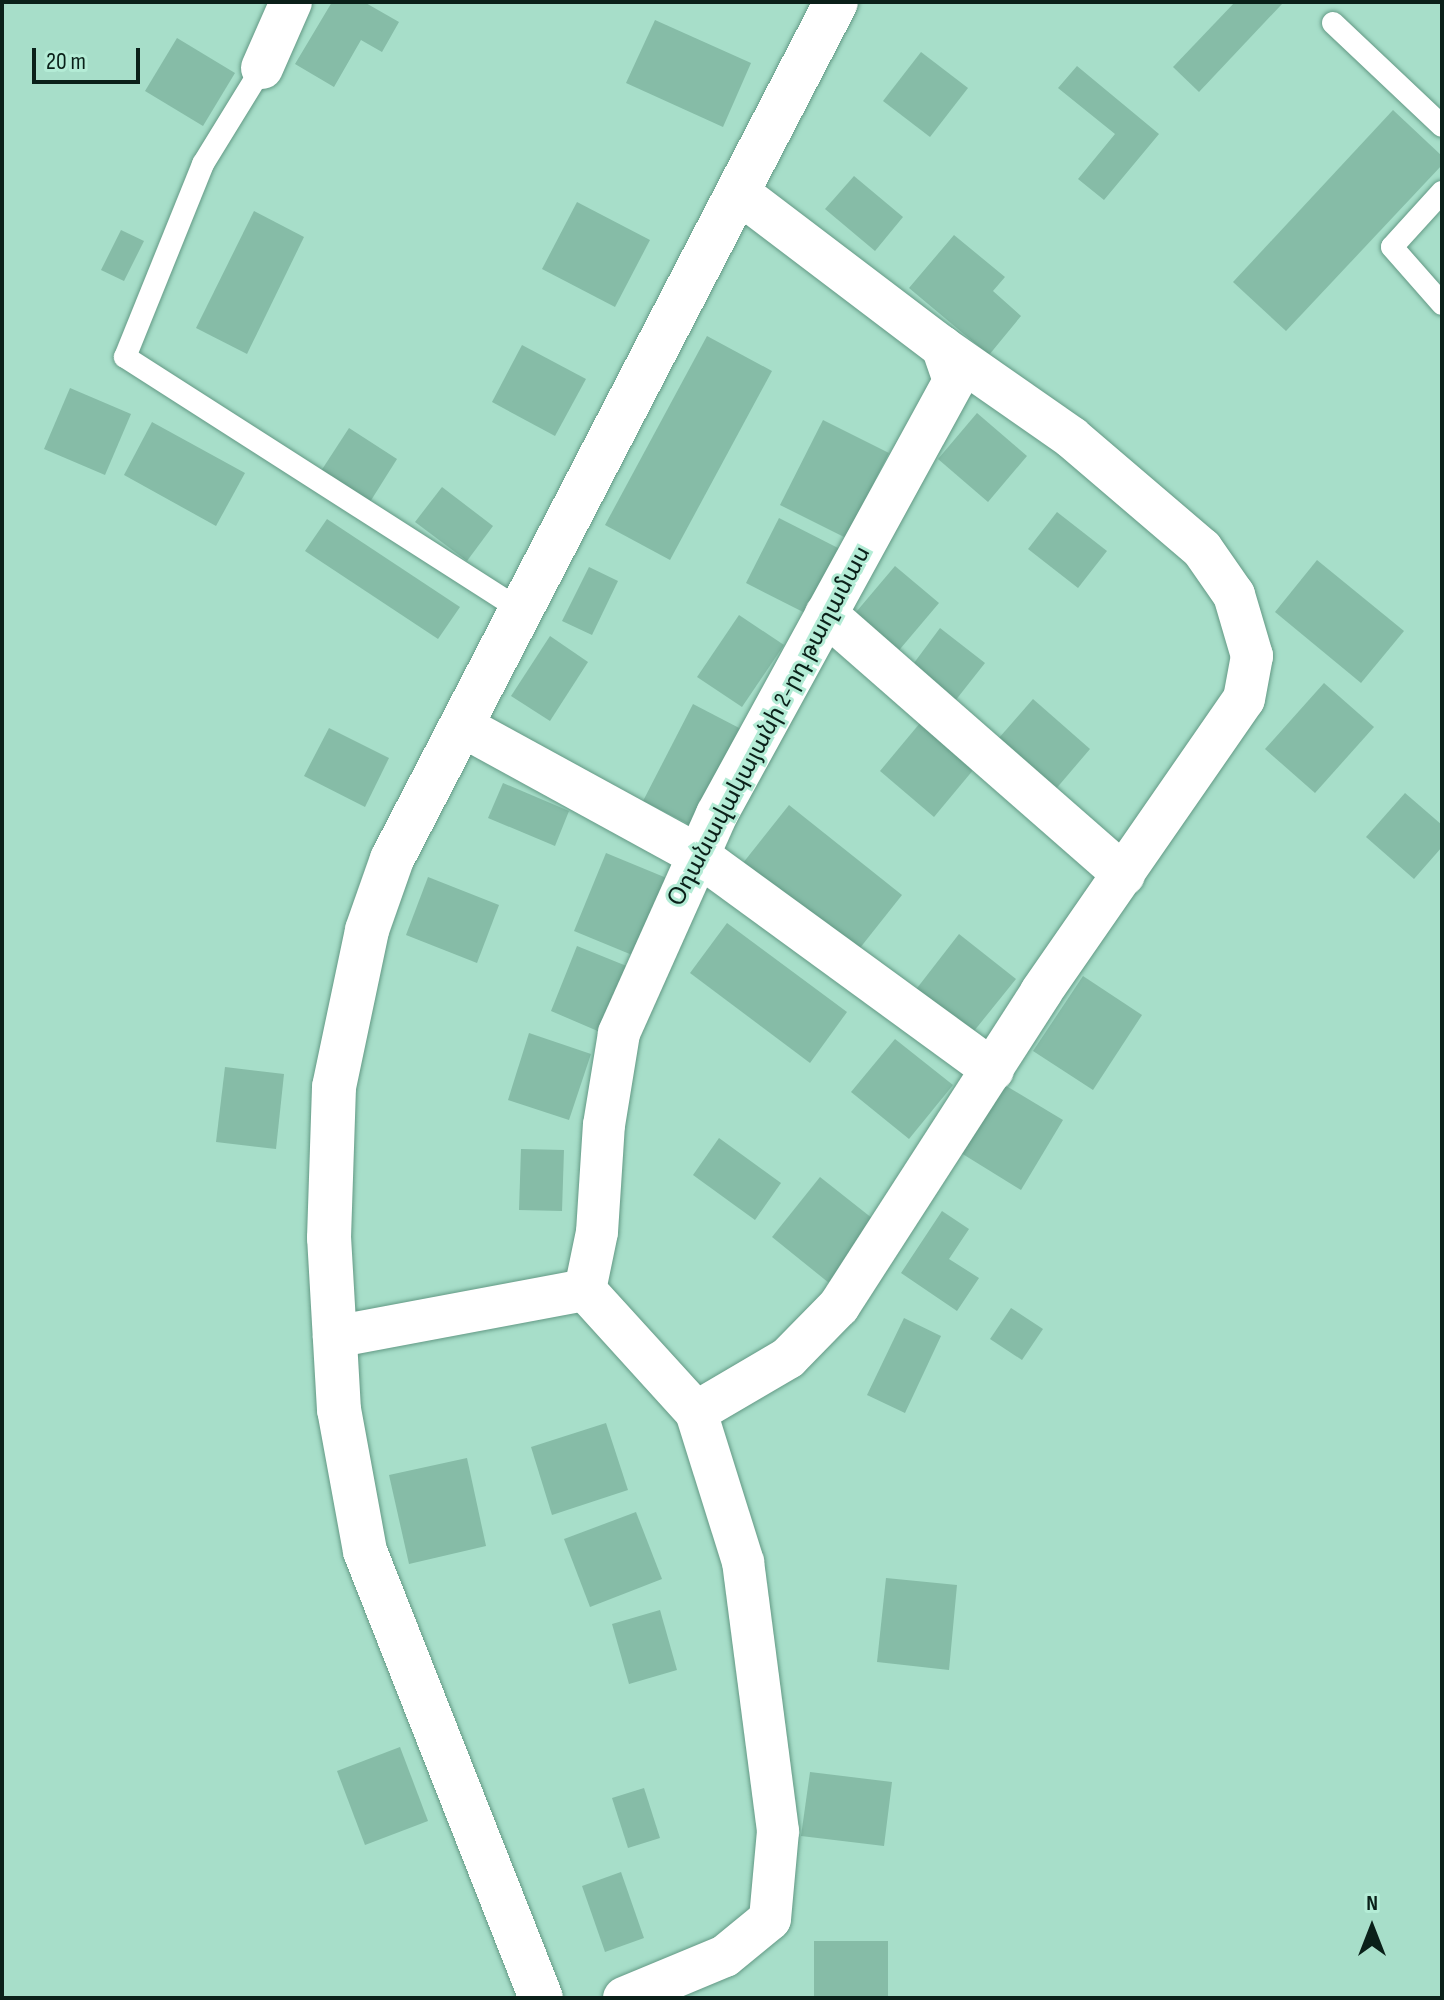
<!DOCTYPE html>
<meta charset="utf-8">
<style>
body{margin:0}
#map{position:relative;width:1444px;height:2000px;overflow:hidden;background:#a7dec9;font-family:"Sofia Sans Condensed","Noto Sans Armenian",sans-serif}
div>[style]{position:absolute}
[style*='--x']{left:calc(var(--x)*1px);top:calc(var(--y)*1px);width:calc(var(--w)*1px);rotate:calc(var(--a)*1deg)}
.building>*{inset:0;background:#86bca7}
.roads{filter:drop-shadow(0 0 2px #639985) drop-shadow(0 0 2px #639985)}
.service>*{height:22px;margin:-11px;padding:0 11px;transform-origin:11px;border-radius:11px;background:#fff}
.minor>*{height:42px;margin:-21px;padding:0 21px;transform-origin:21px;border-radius:21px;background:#fff}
.secondary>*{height:44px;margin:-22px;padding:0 22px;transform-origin:22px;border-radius:22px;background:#fff}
span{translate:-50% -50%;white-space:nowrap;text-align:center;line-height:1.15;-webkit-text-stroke:6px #b4ecd6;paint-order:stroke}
.street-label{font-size:24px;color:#0a2019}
.frame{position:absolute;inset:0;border:4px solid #0a2019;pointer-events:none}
.north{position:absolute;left:1332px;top:1888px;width:80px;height:80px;-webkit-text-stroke:6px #b4ecd6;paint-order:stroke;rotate:0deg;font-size:22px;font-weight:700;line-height:32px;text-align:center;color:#0a2019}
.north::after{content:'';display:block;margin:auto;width:28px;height:36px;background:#0a2019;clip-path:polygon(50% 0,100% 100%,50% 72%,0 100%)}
.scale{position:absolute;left:32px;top:48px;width:108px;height:36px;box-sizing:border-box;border:4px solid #0a2019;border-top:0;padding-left:10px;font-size:24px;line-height:28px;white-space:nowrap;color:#0a2019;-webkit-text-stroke:6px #b4ecd6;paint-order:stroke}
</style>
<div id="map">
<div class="building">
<i style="clip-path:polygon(332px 2px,364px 2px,399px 22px,382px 52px,361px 40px,334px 87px,295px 64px)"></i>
<i style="clip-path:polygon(1235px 2px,1282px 4px,1199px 92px,1173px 67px)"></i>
<i style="clip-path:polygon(655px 20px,751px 63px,723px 127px,626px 83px)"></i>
<i style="clip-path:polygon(177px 38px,235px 73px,203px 126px,145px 91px)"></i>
<i style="clip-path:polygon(921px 52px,968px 88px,930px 137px,883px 101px)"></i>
<i style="clip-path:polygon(1077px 66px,1159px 134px,1104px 200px,1078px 179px,1115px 134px,1058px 88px)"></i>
<i style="clip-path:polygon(1393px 110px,1442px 156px,1442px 165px,1286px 331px,1233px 282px)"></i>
<i style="clip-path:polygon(854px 176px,903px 217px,875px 251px,825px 209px)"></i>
<i style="clip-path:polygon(577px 202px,650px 240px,615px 307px,542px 269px)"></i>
<i style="clip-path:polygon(254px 211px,304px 237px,247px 354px,196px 328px)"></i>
<i style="clip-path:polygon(121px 230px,144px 241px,124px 281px,101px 270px)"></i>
<i style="clip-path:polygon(954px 235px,1005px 277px,993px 291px,1021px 316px,989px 355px,909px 288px)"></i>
<i style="clip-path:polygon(707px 336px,772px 371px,670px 560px,605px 525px)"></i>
<i style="clip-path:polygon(522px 345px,586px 379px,555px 436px,492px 402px)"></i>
<i style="clip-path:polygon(70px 388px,131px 414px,105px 475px,44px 449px)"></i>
<i style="clip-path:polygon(977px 413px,1027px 456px,988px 502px,938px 459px)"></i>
<i style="clip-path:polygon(823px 420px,889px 453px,846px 538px,780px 505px)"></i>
<i style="clip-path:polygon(152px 422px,245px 473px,216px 526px,124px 475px)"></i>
<i style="clip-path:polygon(349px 428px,397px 459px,370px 502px,321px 471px)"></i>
<i style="clip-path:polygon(442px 487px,493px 526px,467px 561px,415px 522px)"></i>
<i style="clip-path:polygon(1057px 512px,1107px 551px,1078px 588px,1028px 549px)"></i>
<i style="clip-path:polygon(779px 518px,840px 549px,807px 614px,746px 583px)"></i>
<i style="clip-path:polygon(327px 519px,460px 607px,438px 639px,305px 551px)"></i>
<i style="clip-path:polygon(1317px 560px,1404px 631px,1361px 683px,1275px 612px)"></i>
<i style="clip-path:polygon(895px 566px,939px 603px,895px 655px,851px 618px)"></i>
<i style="clip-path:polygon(589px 567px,618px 581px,592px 635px,562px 621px)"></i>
<i style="clip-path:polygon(739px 615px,784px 645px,742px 707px,697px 677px)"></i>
<i style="clip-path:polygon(940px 628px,985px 663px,955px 701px,911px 667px)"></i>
<i style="clip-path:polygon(550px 636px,588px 662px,550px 721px,511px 696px)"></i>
<i style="clip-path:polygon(1324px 683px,1374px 727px,1315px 793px,1265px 749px)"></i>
<i style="clip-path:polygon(1033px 699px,1090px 749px,1055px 790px,998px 739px)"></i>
<i style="clip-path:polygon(693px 704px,743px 730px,694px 827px,643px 801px)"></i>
<i style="clip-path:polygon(920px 723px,974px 769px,934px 817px,880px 771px)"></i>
<i style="clip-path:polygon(329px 728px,389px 758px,365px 807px,304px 776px)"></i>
<i style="clip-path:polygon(503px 783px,569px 811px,555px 846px,488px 818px)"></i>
<i style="clip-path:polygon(1405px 793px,1442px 825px,1442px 847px,1414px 879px,1366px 837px)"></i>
<i style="clip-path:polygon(789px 805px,902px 895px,856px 953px,743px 863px)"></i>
<i style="clip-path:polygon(606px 853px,669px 879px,637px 957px,574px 931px)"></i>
<i style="clip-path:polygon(428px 877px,499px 905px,477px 963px,406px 935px)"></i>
<i style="clip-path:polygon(727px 923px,847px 1012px,810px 1063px,690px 973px)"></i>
<i style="clip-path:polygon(959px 934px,1016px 979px,970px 1036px,914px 992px)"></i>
<i style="clip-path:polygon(577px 946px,634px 969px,607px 1035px,551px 1011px)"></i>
<i style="clip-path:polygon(1083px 976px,1142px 1015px,1093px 1090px,1033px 1051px)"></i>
<i style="clip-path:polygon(529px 1033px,591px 1054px,569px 1120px,508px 1100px)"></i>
<i style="clip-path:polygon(895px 1039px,953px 1085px,909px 1139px,851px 1092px)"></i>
<i style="clip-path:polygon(225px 1067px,284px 1074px,276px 1149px,216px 1142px)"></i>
<i style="clip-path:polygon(1003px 1084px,1063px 1120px,1021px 1190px,961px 1153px)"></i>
<i style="clip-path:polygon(719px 1138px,781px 1183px,755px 1220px,693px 1175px)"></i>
<i style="clip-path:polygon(521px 1149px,564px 1150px,562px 1211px,519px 1210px)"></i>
<i style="clip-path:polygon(820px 1177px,882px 1226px,834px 1287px,772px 1237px)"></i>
<i style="clip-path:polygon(942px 1211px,969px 1229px,949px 1259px,979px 1278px,957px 1311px,901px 1273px)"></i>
<i style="clip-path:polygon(1011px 1308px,1043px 1329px,1022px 1360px,990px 1339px)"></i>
<i style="clip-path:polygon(904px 1318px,941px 1336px,905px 1413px,867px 1395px)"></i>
<i style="clip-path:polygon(606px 1423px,628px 1490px,552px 1515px,531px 1447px)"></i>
<i style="clip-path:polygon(467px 1458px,486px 1546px,409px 1564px,389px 1475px)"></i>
<i style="clip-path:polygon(636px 1512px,662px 1579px,590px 1607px,564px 1539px)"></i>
<i style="clip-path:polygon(886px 1578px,957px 1585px,949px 1670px,877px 1662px)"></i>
<i style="clip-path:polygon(660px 1610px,677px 1670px,629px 1684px,612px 1624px)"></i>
<i style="clip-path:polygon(400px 1747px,428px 1821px,365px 1845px,337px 1771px)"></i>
<i style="clip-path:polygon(810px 1772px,892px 1782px,884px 1846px,801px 1836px)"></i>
<i style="clip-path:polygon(644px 1788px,660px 1838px,628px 1848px,612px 1798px)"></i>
<i style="clip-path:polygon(621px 1872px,644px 1938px,605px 1952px,582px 1886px)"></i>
<i style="clip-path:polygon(814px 1941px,888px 1941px,888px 1998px,814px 1998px)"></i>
</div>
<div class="roads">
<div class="service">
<i style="--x:1333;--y:23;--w:150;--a:43.4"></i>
<i style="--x:262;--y:68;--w:113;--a:121.6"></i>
<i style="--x:203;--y:164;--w:208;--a:112"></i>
<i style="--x:125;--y:357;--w:471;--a:32.6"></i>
<i style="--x:1442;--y:192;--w:74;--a:132.3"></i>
<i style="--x:1392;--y:247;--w:76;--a:48.7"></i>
</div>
<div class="minor">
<i style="--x:262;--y:68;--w:72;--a:-66.3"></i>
<i style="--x:826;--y:614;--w:396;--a:41.2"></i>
<i style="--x:462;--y:726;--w:269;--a:28.7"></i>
<i style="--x:698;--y:855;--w:365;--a:36.1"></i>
<i style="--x:334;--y:1337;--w:255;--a:-10.6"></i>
<i style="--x:696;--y:1412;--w:107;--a:-30.4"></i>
<i style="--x:788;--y:1358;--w:73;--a:-45.6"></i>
<i style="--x:839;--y:1306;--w:373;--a:-57.2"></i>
<i style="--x:1041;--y:992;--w:356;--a:-55.3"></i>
<i style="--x:1244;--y:699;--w:44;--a:-79.5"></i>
<i style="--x:1252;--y:656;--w:64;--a:-106.4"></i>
<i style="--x:1234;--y:595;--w:56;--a:-124.8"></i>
<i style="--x:1202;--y:549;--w:172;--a:-139.5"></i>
<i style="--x:1071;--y:437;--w:157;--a:-145.1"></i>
<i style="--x:624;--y:1998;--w:109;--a:-22.6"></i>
<i style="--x:725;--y:1956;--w:58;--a:-39.4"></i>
<i style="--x:770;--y:1919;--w:88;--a:-84.8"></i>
<i style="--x:778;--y:1831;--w:271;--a:-97.4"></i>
<i style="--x:743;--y:1562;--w:157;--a:-107.4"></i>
<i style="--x:696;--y:1412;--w:165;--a:-132.3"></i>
<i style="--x:585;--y:1290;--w:59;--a:-78.3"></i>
<i style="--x:597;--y:1232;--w:107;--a:-86.3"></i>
<i style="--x:604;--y:1125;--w:93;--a:-80.7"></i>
<i style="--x:619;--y:1033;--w:240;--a:-65.9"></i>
<i style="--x:717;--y:814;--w:494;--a:-61.3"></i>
<i style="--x:954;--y:381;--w:36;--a:-109"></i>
<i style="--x:942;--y:347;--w:256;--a:-142.8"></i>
</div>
<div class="secondary">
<i style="--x:541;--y:1998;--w:480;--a:-111.5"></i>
<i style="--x:365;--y:1551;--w:143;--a:-100.4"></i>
<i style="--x:339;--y:1410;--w:172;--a:-93.3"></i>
<i style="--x:329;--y:1238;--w:151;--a:-88.1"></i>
<i style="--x:334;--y:1087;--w:160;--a:-78.1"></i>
<i style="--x:367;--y:930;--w:75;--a:-70.6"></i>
<i style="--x:392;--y:859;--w:965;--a:-62.61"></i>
</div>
</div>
<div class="street-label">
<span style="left:769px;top:726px;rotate:-62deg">Օդանավակայանի 2-րդ թաղամաս</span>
</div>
<div class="frame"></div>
<div class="north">N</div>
<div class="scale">20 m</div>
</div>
